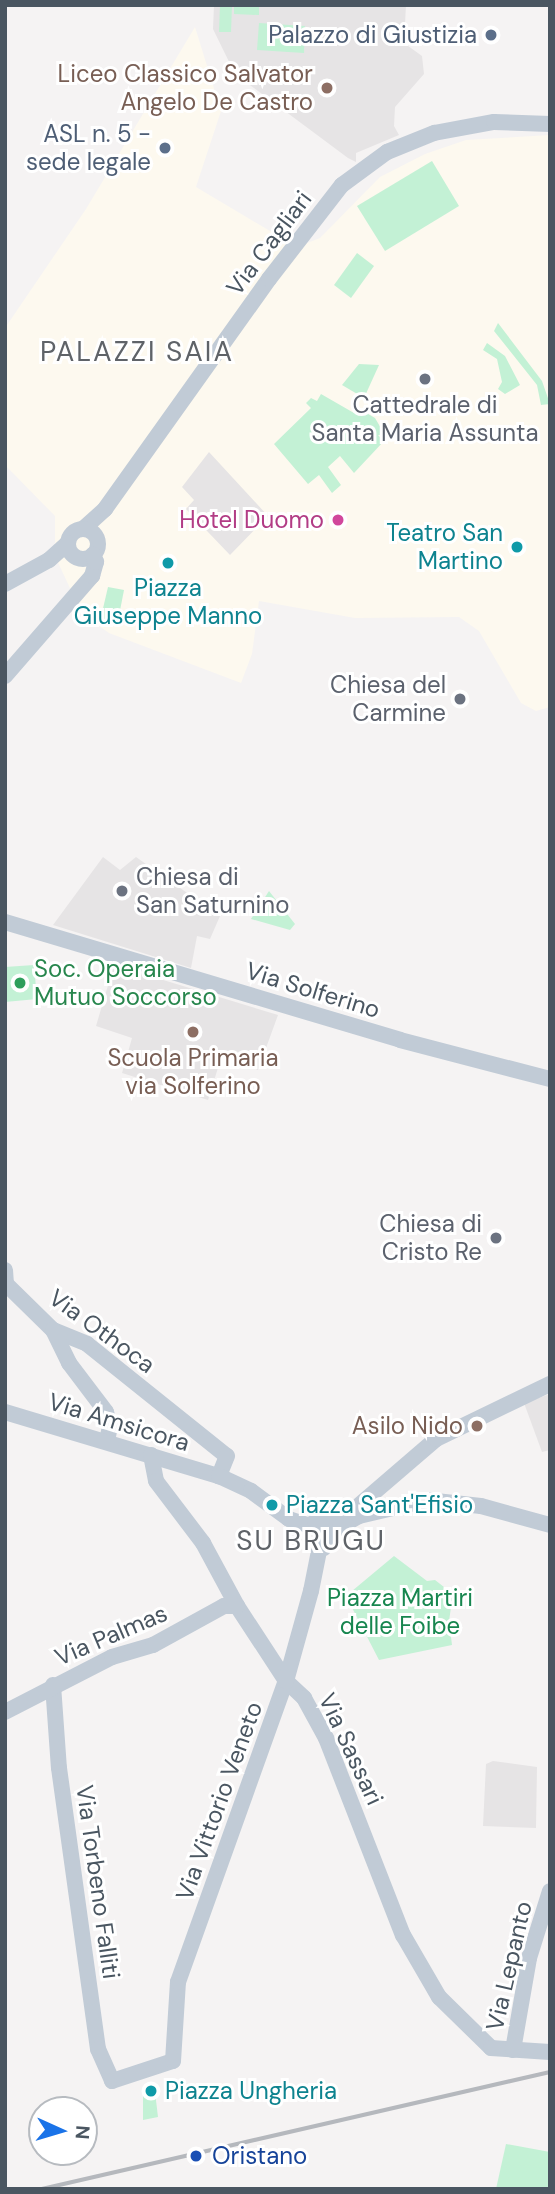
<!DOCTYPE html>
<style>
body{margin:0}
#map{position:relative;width:555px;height:2194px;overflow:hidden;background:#f5f3f3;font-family:"DM Sans",sans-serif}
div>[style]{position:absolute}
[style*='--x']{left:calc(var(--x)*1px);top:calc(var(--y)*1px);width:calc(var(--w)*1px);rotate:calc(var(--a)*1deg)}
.commercial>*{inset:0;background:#fdf9ef}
.education>*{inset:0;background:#e6e4e5}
.green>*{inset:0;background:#c3f1d5}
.secondary>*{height:16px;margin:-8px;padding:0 8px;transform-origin:8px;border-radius:8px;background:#c1cbd6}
.secondary>.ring{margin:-8px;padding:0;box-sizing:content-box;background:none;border:16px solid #c1cbd6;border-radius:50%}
.rail>*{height:3.5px;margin:-1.75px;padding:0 1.75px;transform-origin:1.75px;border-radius:1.75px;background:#b5b8bd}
.dots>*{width:19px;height:19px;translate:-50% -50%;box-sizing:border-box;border:4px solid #fff;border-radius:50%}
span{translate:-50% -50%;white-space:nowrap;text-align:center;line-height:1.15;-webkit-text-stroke:6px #fff;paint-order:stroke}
.service-label{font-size:24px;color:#4e5e75}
.right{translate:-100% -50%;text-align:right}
.education-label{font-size:24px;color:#785e54}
.street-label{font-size:24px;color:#4a5661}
.worship-label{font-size:24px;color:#5b616d}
.left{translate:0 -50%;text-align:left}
.hotel-label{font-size:24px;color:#b23c85}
.culture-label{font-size:24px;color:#0d838f}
.leisure-label{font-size:24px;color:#27864d}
.park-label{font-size:24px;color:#17864f}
.transit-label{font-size:24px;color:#164399}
.quarter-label{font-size:28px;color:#5f6368;letter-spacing:2px}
.frame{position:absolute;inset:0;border:7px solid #4a5661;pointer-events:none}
.north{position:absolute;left:28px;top:2096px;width:70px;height:70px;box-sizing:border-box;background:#fff;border:2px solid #b7bbc0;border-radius:50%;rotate:94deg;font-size:19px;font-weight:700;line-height:28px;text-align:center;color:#4a5661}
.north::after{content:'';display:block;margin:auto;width:24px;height:32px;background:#1a73e8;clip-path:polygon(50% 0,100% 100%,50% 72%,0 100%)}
</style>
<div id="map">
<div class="commercial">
<i style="clip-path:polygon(195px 27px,221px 111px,196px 187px,297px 247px,320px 238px,380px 177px,425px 154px,466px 140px,550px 135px,550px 707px,536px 711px,521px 703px,479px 631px,459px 617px,355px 618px,259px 601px,252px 654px,241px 683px,109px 633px,82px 614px,55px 556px,55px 516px,5px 465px,5px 328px,86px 209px)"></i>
</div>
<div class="education">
<i style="clip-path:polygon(214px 5px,406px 5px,404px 43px,422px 56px,424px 74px,395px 107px,394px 126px,399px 135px,356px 153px,356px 162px,348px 158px,235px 74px,213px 29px)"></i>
<i style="clip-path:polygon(209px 452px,268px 516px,230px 555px,186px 509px,194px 500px,182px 487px)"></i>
<i style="clip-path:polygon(103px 857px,120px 870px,136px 857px,220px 916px,210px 939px,197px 936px,191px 968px,53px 925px)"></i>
<i style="clip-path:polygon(114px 965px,278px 1015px,258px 1070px,222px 1055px,208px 1100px,122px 1073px,132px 1038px,96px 1026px)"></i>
<i style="clip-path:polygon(550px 1394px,550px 1450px,542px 1452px,524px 1403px)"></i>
<i style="clip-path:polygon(493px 1761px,537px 1767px,536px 1828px,483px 1826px,486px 1764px)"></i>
</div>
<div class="green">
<i style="clip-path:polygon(220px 5px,232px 5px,231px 32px,219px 32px)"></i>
<i style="clip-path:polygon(234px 5px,259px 5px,259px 15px,234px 14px)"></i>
<i style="clip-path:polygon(259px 23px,305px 26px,304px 53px,257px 50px)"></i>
<i style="clip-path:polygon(432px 161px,459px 206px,385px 251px,357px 206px)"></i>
<i style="clip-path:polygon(357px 253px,374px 266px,351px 298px,334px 285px)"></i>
<i style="clip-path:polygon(498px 323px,542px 381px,550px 404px,541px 405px,537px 385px,494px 331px)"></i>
<i style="clip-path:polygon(487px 343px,505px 356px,520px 385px,505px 394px,498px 389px,502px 382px,497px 359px,483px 350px)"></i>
<i style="clip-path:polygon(359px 364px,379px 365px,364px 398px,342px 385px)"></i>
<i style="clip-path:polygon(321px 394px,354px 413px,358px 408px,375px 418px,385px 435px,378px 435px,384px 441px,354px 473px,340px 456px,328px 467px,341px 485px,332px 493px,319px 475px,308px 484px,274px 444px,311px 408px,306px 403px,311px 398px,317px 401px)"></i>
<i style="clip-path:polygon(108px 587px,124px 590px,117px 626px,101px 617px)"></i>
<i style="clip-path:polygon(269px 891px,295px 924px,290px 930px,251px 919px)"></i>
<i style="clip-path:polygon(34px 965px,37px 999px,5px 1002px,5px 967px)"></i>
<i style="clip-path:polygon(394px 1556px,427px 1581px,435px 1580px,453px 1594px,449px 1621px,452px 1645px,379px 1660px,346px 1596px)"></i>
<i style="clip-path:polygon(155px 2092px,158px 2117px,143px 2120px,143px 2095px)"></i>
<i style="clip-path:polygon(506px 2144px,550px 2152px,550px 2189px,496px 2189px)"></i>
</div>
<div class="secondary">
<i style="--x:83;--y:529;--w:30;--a:-42"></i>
<i style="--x:105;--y:509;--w:282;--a:-54.5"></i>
<i style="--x:269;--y:279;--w:119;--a:-52.2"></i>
<i style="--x:342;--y:185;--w:56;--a:-36.3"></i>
<i style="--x:387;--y:152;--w:51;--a:-22"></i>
<i style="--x:434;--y:133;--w:61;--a:-10.4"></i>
<i style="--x:494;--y:122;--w:56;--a:2"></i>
<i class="ring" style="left:68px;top:529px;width:14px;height:14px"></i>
<i style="--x:5;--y:584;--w:50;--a:-28.6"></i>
<i style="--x:49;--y:560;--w:25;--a:-42"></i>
<i style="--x:5;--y:676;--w:133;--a:-49"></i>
<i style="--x:92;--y:576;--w:15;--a:-74"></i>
<i style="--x:96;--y:562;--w:8;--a:-113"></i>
<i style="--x:5;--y:922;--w:412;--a:16.6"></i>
<i style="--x:400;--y:1040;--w:155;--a:14.6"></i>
<i style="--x:5;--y:1270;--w:14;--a:86"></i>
<i style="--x:6;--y:1284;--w:66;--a:44.4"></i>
<i style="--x:53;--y:1330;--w:37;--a:22"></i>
<i style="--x:87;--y:1344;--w:179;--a:38.7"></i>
<i style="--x:227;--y:1456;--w:22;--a:112"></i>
<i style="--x:53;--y:1330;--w:37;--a:64"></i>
<i style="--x:69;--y:1363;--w:61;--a:52.9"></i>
<i style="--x:106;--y:1412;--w:15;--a:74"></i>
<i style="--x:110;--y:1426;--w:15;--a:101"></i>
<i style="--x:5;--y:1412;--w:223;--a:16.7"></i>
<i style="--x:219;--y:1476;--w:35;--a:25"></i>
<i style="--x:251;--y:1491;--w:47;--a:36.4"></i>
<i style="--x:289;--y:1519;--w:35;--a:18"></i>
<i style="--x:151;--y:1455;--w:26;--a:79"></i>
<i style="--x:156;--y:1481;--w:78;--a:52.8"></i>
<i style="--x:203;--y:1543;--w:72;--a:61.6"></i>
<i style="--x:237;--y:1606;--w:90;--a:56.8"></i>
<i style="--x:286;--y:1681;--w:25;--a:43"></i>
<i style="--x:304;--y:1698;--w:46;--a:61.2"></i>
<i style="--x:326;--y:1738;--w:212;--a:68.7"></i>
<i style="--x:403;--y:1935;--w:72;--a:59.9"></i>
<i style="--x:439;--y:1997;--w:73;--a:44.4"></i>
<i style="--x:491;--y:2048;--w:59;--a:3.9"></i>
<i style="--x:315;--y:1521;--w:36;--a:-13"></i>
<i style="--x:350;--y:1513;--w:113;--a:-40.7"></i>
<i style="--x:436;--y:1439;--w:127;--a:-25.8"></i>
<i style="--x:324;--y:1548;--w:24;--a:-55"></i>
<i style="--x:338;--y:1528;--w:24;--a:-30"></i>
<i style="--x:359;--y:1516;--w:70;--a:-13.2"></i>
<i style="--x:427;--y:1500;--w:54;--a:6.3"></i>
<i style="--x:481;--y:1506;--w:72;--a:15.4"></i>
<i style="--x:53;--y:1685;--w:83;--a:85.9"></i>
<i style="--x:59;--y:1768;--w:284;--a:82.1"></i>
<i style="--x:98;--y:2049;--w:35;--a:66"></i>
<i style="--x:112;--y:2081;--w:64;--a:-18.2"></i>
<i style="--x:173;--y:2061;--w:79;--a:-86.4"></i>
<i style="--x:178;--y:1982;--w:320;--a:-70.3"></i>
<i style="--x:286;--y:1681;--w:93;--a:-74.5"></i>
<i style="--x:311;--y:1591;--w:71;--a:-78.7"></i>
<i style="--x:5;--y:1712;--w:120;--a:-27.2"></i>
<i style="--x:112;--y:1657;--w:43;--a:-16.3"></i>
<i style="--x:153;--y:1645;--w:81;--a:-28.8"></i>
<i style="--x:224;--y:1606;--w:13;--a:0"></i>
<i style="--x:513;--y:2050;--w:93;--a:-80.1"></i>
<i style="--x:529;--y:1958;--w:70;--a:-72.6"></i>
</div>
<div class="rail">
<i style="--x:42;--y:2189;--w:521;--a:-12.97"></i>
</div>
<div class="dots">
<i style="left:491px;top:35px;background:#5c6f8a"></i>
<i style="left:327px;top:88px;background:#8d6e63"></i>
<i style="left:165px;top:148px;background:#5c6f8a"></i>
<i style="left:425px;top:379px;background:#6b7280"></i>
<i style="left:338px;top:520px;background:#d1479c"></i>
<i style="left:517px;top:547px;background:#0f9aa8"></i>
<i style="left:168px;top:563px;background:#0f9aa8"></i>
<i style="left:460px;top:699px;background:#6b7280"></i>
<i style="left:122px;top:891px;background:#6b7280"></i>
<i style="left:20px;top:983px;background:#2e9e5b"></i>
<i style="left:193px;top:1032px;background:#8d6e63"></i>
<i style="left:496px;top:1238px;background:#6b7280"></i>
<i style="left:477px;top:1426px;background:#8d6e63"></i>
<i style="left:272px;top:1505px;background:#0f9aa8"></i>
<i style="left:151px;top:2091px;background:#0f9aa8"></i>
<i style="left:196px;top:2156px;background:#1a4fb4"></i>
</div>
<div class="service-label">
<span class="right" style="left:477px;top:35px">Palazzo di Giustizia</span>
<span class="right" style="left:151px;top:148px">ASL n. 5 -<br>sede legale</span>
</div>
<div class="education-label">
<span class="right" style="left:313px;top:88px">Liceo Classico Salvator<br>Angelo De Castro</span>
<span style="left:193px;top:1072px">Scuola Primaria<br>via Solferino</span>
<span class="right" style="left:463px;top:1426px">Asilo Nido</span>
</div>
<div class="street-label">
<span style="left:269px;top:243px;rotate:-53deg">Via Cagliari</span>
<span style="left:313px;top:990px;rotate:17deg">Via Solferino</span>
<span style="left:102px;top:1331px;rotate:36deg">Via Othoca</span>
<span style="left:119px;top:1422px;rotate:17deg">Via Amsicora</span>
<span style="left:111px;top:1635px;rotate:-23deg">Via Palmas</span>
<span style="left:351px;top:1749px;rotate:65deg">Via Sassari</span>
<span style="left:219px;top:1801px;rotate:-70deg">Via Vittorio Veneto</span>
<span style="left:98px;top:1882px;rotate:82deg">Via Torbeno Falliti</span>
<span style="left:509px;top:1966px;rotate:-77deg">Via Lepanto</span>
</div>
<div class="worship-label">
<span style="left:425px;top:419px">Cattedrale di<br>Santa Maria Assunta</span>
<span class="right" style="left:446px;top:699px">Chiesa del<br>Carmine</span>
<span class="left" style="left:136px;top:891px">Chiesa di<br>San Saturnino</span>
<span class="right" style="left:482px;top:1238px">Chiesa di<br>Cristo Re</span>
</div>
<div class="hotel-label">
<span class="right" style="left:324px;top:520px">Hotel Duomo</span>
</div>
<div class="culture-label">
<span class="right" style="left:503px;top:547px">Teatro San<br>Martino</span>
<span style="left:168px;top:602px">Piazza<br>Giuseppe Manno</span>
<span class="left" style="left:286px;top:1505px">Piazza Sant'Efisio</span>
<span class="left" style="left:165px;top:2091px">Piazza Ungheria</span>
</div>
<div class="leisure-label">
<span class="left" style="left:34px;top:983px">Soc. Operaia<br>Mutuo Soccorso</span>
</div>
<div class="park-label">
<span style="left:400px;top:1612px">Piazza Martiri<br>delle Foibe</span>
</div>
<div class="transit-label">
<span class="left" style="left:212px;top:2156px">Oristano</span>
</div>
<div class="quarter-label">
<span style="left:137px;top:352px">PALAZZI SAIA</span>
<span style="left:311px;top:1541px">SU BRUGU</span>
</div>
<div class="frame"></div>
<div class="north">N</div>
</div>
